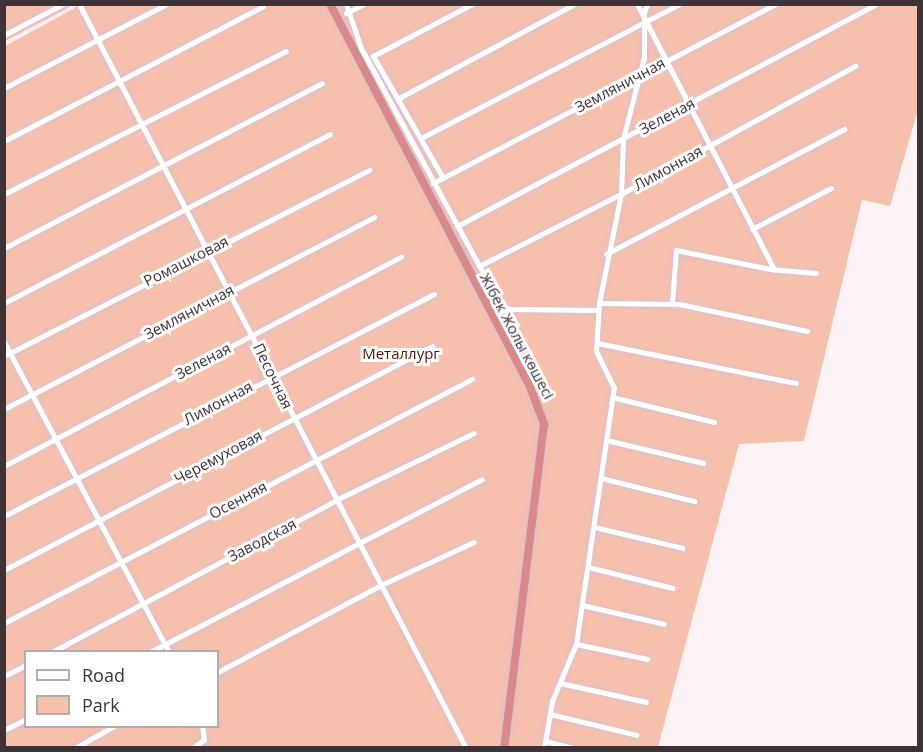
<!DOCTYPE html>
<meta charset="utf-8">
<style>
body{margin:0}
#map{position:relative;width:923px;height:752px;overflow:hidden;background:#fdf2f5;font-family:"Open Sans",sans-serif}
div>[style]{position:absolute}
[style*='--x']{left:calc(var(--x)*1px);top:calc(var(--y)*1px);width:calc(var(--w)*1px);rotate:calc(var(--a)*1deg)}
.green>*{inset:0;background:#f7c0ad}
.roads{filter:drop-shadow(0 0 2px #dec1ca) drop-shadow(0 0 2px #dec1ca)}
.minor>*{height:5px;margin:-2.5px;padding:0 2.5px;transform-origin:2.5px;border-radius:2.5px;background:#fff}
.highway>*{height:8px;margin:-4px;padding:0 4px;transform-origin:4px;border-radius:4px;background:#d8898a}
span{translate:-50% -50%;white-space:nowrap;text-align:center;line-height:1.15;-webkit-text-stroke:6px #fff;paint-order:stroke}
.street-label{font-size:15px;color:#3d3236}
.park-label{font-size:15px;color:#4c1906}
.frame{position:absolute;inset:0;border:6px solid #3d3236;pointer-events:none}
.legend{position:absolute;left:24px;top:650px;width:195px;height:78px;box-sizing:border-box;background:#fff;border:2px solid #b1adaf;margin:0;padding:8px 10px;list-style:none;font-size:18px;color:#3d3236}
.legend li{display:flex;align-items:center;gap:12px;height:30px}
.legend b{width:30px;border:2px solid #b1adaf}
</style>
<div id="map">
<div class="green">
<i style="clip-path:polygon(evenodd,82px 4px,918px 5px,918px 110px,890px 206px,862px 200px,804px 441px,739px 444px,658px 747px,5px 748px,5px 46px,82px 4px,26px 652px,218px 652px,218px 726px,26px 726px,26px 652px)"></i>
<i style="clip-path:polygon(5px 5px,73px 5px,5px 41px)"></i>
</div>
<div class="roads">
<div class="minor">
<i style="--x:79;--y:4;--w:839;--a:62.52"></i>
<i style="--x:346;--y:4;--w:46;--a:71.2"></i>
<i style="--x:361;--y:48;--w:298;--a:61.5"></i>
<i style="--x:637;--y:4;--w:299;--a:62.7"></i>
<i style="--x:346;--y:13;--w:20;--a:-27"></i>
<i style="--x:643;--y:16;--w:13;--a:-72"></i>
<i style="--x:4;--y:35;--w:67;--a:-27.7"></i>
<i style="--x:4;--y:88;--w:183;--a:-27.3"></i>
<i style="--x:399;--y:98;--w:199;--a:-28.2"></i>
<i style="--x:421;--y:138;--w:292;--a:-27.4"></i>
<i style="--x:4;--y:141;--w:292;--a:-27.5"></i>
<i style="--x:443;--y:178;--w:141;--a:-119.8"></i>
<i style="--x:373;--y:56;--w:112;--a:-27.7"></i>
<i style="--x:433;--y:183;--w:386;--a:-27.6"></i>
<i style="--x:4;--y:194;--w:316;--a:-26.9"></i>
<i style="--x:457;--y:226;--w:474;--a:-27.9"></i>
<i style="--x:752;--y:229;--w:89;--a:-27.4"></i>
<i style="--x:4;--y:248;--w:358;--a:-27.4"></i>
<i style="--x:606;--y:254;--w:269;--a:-27.7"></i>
<i style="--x:479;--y:266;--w:159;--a:-26.9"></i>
<i style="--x:621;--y:194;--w:267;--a:-28.7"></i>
<i style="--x:4;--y:303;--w:367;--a:-27.4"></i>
<i style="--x:599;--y:303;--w:80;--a:0.7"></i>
<i style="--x:679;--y:304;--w:131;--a:11.9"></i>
<i style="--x:672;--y:303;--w:53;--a:-85.7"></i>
<i style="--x:676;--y:250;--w:96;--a:11.4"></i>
<i style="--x:770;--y:269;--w:46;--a:5"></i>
<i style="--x:490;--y:313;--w:20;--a:-11"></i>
<i style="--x:510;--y:309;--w:88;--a:0.7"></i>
<i style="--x:4;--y:342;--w:351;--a:62"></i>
<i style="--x:597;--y:343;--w:203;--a:11.4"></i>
<i style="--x:4;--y:356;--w:410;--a:-27"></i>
<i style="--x:612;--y:397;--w:105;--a:13.8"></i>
<i style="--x:4;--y:409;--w:417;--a:-27.4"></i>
<i style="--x:606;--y:440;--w:100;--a:13.3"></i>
<i style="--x:4;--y:466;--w:449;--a:-27.8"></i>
<i style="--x:601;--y:478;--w:96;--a:13.9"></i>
<i style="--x:4;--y:516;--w:484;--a:-27.3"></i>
<i style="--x:594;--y:527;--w:91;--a:13.3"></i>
<i style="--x:588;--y:567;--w:87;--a:14"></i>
<i style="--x:4;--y:570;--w:483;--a:-27.6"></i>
<i style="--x:582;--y:605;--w:84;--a:13"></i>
<i style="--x:4;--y:623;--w:528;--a:-27.54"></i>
<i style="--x:576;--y:644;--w:73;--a:11.9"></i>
<i style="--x:52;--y:652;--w:324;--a:-28.1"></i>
<i style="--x:338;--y:499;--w:151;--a:-25.9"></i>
<i style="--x:150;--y:652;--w:374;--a:-27.5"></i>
<i style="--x:218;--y:672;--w:187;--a:-28.1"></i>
<i style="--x:383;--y:584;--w:100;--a:-24.8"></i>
<i style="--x:4;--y:676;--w:25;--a:-27"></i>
<i style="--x:560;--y:683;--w:88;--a:12.5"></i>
<i style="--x:550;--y:714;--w:89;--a:13.6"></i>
<i style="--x:4;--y:730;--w:25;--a:-27"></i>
<i style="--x:545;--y:741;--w:30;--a:14"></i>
<i style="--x:75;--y:748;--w:45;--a:-29.4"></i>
<i style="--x:192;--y:748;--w:14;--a:-34"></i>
<i style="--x:204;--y:740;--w:14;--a:-98"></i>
<i style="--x:544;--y:748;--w:48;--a:-80.3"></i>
<i style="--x:552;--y:701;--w:62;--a:-67.2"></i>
<i style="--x:576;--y:644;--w:259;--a:-81.6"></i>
<i style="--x:614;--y:388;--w:41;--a:-115.9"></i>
<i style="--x:596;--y:351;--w:48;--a:-86.4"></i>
<i style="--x:599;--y:303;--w:111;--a:-78.6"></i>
<i style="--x:621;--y:194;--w:55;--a:-87.9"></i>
<i style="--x:623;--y:139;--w:85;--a:-75.6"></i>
<i style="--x:644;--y:57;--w:40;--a:-90"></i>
</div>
<div class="highway">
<i style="--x:330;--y:4;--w:432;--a:62.4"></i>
<i style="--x:530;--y:387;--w:40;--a:69"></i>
<i style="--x:544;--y:424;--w:326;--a:97"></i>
</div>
</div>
<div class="street-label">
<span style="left:620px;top:85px;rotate:-28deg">Земляничная</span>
<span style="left:667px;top:116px;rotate:-28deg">Зеленая</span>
<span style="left:668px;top:168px;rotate:-29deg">Лимонная</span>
<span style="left:186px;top:261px;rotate:-27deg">Ромашковая</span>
<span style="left:189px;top:312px;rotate:-28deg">Земляничная</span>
<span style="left:517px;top:336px;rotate:62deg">Жібек Жолы көшесі</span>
<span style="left:203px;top:361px;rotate:-28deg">Зеленая</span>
<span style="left:273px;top:376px;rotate:64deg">Песочная</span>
<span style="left:218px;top:403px;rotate:-28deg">Лимонная</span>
<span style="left:218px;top:457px;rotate:-28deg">Черемуховая</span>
<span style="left:238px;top:500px;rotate:-28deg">Осенняя</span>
<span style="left:262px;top:540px;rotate:-28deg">Заводская</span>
</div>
<div class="park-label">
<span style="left:401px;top:354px">Металлург</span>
</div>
<div class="frame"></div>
<ul class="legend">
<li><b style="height:8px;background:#fff"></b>Road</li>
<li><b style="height:16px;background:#f7c0ad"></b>Park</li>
</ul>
</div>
